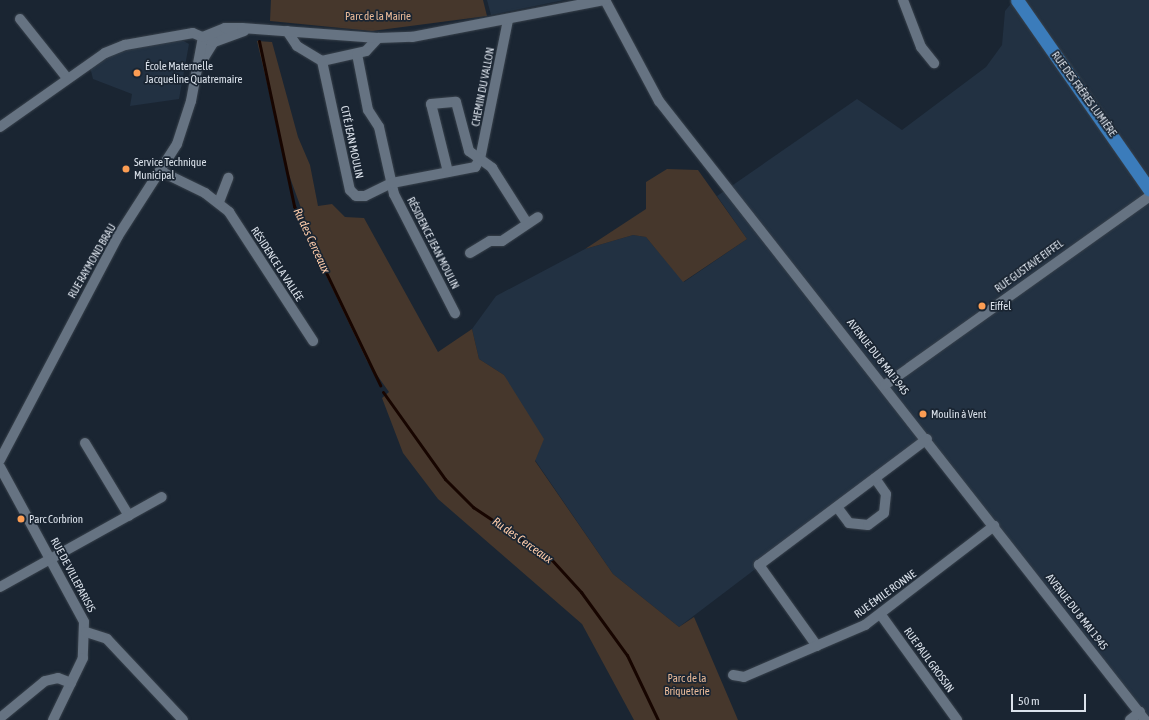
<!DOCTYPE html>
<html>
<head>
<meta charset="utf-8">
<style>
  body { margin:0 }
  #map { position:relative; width:1149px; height:720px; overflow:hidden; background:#1a2532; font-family:"Asap Condensed",sans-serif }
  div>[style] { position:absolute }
  .built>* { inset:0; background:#223142 }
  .green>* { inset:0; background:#46372c }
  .stream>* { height:3px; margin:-1.5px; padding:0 1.5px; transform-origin:1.5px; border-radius:1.5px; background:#170500 }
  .roads { filter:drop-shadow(0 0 1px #38414b) drop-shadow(0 0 1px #38414b) }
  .minor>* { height:10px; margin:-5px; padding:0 5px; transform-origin:5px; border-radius:5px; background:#667382 }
  .major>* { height:13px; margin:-6.5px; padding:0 6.5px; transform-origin:6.5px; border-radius:6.5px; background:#3b7cbb }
  .dots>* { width:11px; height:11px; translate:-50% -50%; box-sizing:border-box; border:2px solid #1a2532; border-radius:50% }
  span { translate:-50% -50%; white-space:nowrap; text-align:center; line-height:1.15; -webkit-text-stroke:3.5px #1a2532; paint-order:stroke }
  .park-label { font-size:11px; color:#ebbb99 }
  .poi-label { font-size:11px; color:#dbe2eb }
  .left { translate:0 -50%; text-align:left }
  .street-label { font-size:11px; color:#dbe2eb }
  .water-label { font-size:12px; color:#feccaa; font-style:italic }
  .scale { position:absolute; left:1011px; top:694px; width:75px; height:18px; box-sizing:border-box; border:2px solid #dbe2eb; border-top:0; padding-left:5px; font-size:12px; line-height:14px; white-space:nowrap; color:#dbe2eb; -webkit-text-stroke:3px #1a2532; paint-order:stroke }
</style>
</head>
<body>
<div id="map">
  <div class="built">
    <div style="clip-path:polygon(487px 0,564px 0,491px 15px)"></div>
    <div style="clip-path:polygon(1014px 0,1149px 0,1149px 720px,927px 439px,679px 627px,613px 574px,535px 460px,504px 375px,479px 359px,472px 329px,496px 296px,585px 249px,633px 235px,646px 237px,684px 282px,747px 239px,717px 196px,857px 99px,902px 130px,986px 67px,1002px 45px,1005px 11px)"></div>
    <div style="clip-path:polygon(180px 39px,189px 44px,179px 99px,130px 106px,132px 94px,93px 79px,90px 67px,112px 53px)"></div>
  </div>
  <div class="green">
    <div style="clip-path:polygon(271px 0,483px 0,487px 16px,372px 31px,270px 21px)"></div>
    <div style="clip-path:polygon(257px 41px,272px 42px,298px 137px,310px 165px,318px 206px,332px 204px,345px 217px,364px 218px,438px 352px,472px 329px,479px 359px,504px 375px,544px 439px,535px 461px,613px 574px,679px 627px,694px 617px,738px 720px,634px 720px,582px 624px,438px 499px,403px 453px,382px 398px,389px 392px,367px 361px,323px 269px,288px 172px)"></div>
    <div style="clip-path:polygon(667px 169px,698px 170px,747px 239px,683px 282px,646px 237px,633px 235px,585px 249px,646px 209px,646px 182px)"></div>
  </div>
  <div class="stream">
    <div style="left:259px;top:41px;width:169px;rotate:78deg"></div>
    <div style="left:294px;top:206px;width:199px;rotate:64.3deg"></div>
    <div style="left:383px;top:392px;width:107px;rotate:54.5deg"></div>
    <div style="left:445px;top:479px;width:40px;rotate:45deg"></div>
    <div style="left:473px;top:507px;width:94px;rotate:33.7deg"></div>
    <div style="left:551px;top:559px;width:45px;rotate:47.7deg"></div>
    <div style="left:581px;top:592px;width:78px;rotate:53.9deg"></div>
    <div style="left:627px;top:655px;width:72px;rotate:64.5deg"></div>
  </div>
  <div class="roads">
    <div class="minor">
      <div style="left:605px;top:0;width:115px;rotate:61.9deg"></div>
      <div style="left:659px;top:101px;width:787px;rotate:51.86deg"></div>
      <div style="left:903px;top:0;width:50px;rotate:69deg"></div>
      <div style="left:921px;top:47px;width:21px;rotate:51deg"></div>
      <div style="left:20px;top:19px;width:75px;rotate:51.5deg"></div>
      <div style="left:287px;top:31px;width:18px;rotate:56deg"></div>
      <div style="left:297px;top:46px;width:29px;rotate:31deg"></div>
      <div style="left:322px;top:61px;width:45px;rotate:-12.8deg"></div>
      <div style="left:366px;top:51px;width:18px;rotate:-47deg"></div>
      <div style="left:357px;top:54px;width:57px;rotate:78.9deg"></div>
      <div style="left:368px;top:110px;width:20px;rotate:57deg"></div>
      <div style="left:379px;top:127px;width:69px;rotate:77.4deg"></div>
      <div style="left:394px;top:194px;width:134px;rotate:62.9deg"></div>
      <div style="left:322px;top:61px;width:132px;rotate:77.8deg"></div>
      <div style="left:350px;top:190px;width:8px;rotate:45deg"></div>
      <div style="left:356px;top:196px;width:9px"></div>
      <div style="left:365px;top:196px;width:30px;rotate:-26deg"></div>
      <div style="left:392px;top:183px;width:85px;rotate:-10.9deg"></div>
      <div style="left:475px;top:167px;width:9px;rotate:-58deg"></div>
      <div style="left:480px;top:159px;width:142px;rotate:-78.6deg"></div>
      <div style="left:200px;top:64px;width:26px;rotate:-58deg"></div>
      <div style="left:214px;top:42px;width:32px;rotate:-20deg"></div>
      <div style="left:0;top:127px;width:128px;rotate:-35.2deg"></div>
      <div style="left:105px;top:53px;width:22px;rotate:-22deg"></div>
      <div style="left:125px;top:45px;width:69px;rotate:-10deg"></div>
      <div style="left:193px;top:33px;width:23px;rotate:23deg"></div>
      <div style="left:162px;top:172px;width:48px;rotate:26deg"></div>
      <div style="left:205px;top:193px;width:31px;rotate:38deg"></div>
      <div style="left:229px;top:212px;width:154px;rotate:56.9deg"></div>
      <div style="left:448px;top:172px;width:70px;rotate:-104deg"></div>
      <div style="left:431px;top:104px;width:25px;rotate:-5deg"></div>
      <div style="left:456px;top:102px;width:51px;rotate:75.1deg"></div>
      <div style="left:469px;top:151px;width:29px;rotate:36deg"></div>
      <div style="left:492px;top:168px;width:65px;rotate:57.5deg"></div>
      <div style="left:219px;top:202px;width:26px;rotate:-69deg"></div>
      <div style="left:470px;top:253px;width:23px;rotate:-31deg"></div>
      <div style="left:490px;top:241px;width:12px"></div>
      <div style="left:502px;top:241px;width:43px;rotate:-33.7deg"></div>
      <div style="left:885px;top:385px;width:324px;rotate:-35.5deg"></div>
      <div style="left:85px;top:443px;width:85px;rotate:58.9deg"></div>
      <div style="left:0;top:460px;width:253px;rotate:-62.2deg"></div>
      <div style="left:118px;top:236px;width:109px;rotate:-57.3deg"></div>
      <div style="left:177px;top:144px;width:45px;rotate:-72deg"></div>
      <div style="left:191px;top:101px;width:65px;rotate:-79.4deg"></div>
      <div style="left:203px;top:37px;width:24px;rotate:-22deg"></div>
      <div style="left:225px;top:28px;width:17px"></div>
      <div style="left:242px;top:28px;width:136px;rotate:4.2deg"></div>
      <div style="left:378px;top:38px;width:34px;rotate:-2deg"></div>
      <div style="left:412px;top:37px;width:197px;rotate:-10.9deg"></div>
      <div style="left:0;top:467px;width:176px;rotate:61.5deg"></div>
      <div style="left:84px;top:622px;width:36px;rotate:92deg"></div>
      <div style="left:83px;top:658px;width:69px;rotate:115.8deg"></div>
      <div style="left:837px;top:507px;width:20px;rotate:53deg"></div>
      <div style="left:849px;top:523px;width:19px;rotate:6deg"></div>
      <div style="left:868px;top:525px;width:20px;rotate:-37deg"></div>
      <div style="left:884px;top:513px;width:19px;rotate:-84deg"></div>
      <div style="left:886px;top:494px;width:19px;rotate:-125deg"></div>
      <div style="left:0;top:587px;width:185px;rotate:-29.1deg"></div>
      <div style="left:881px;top:615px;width:130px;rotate:54.1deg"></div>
      <div style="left:86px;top:632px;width:22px;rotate:18deg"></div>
      <div style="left:107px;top:639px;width:111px;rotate:46.8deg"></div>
      <div style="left:817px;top:646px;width:100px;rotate:-125.6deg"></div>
      <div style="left:759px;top:565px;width:210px;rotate:-36.9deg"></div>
      <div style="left:733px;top:675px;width:11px;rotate:10deg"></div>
      <div style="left:744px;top:677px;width:132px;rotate:-23.3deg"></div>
      <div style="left:865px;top:625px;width:163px;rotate:-37.5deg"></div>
      <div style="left:0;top:718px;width:58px;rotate:-39.4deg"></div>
      <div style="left:45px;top:681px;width:13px;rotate:-13deg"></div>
      <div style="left:58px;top:678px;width:14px;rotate:21deg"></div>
      <div style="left:1130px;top:720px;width:13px;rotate:-39deg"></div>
    </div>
    <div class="major">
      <div style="left:1017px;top:0;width:231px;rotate:55.1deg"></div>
    </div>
  </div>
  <div class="dots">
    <div style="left:137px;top:73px;background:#fc9d53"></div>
    <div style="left:126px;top:169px;background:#fc9d53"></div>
    <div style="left:982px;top:306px;background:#fc9d53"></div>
    <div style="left:923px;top:414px;background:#fc9d53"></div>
    <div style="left:21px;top:519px;background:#fc9d53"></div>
  </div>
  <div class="park-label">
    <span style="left:378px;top:16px">Parc de la Mairie</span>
    <span style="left:687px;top:685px">Parc de la<br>Briqueterie</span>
  </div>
  <div class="poi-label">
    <span class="left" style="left:145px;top:73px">École Maternelle<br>Jacqueline Quatremaire</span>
    <span class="left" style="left:134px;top:169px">Service Technique<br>Municipal</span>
    <span class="left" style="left:990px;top:306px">Eiffel</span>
    <span class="left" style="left:931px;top:414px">Moulin à Vent</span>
    <span class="left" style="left:29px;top:519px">Parc Corbrion</span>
  </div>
  <div class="street-label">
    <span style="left:483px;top:87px;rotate:-79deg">CHEMIN DU VALLON</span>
    <span style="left:1084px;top:94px;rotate:54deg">RUE DES FRÈRES LUMIÈRE</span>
    <span style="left:352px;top:142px;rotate:78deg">CITÉ JEAN MOULIN</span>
    <span style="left:433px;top:243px;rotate:63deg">RÉSIDENCE JEAN MOULIN</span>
    <span style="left:92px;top:261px;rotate:-60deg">RUE RAYMOND BRAU</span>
    <span style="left:277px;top:264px;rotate:57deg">RÉSIDENCE LA VALLÉE</span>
    <span style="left:1029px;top:266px;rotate:-36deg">RUE GUSTAVE EIFFEL</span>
    <span style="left:878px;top:357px;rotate:52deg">AVENUE DU 8 MAI 1945</span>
    <span style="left:73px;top:575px;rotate:62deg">RUE DE VILLEPARISIS</span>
    <span style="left:885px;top:594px;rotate:-36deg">RUE ÉMILE RONNE</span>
    <span style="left:1077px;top:612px;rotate:52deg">AVENUE DU 8 MAI 1945</span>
    <span style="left:929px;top:660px;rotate:54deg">RUE PAUL GROSSIN</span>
  </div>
  <div class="water-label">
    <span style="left:311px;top:241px;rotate:65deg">Ru des Cerceaux</span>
    <span style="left:522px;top:541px;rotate:35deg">Ru des Cerceaux</span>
  </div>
  <div class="scale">50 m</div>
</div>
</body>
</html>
